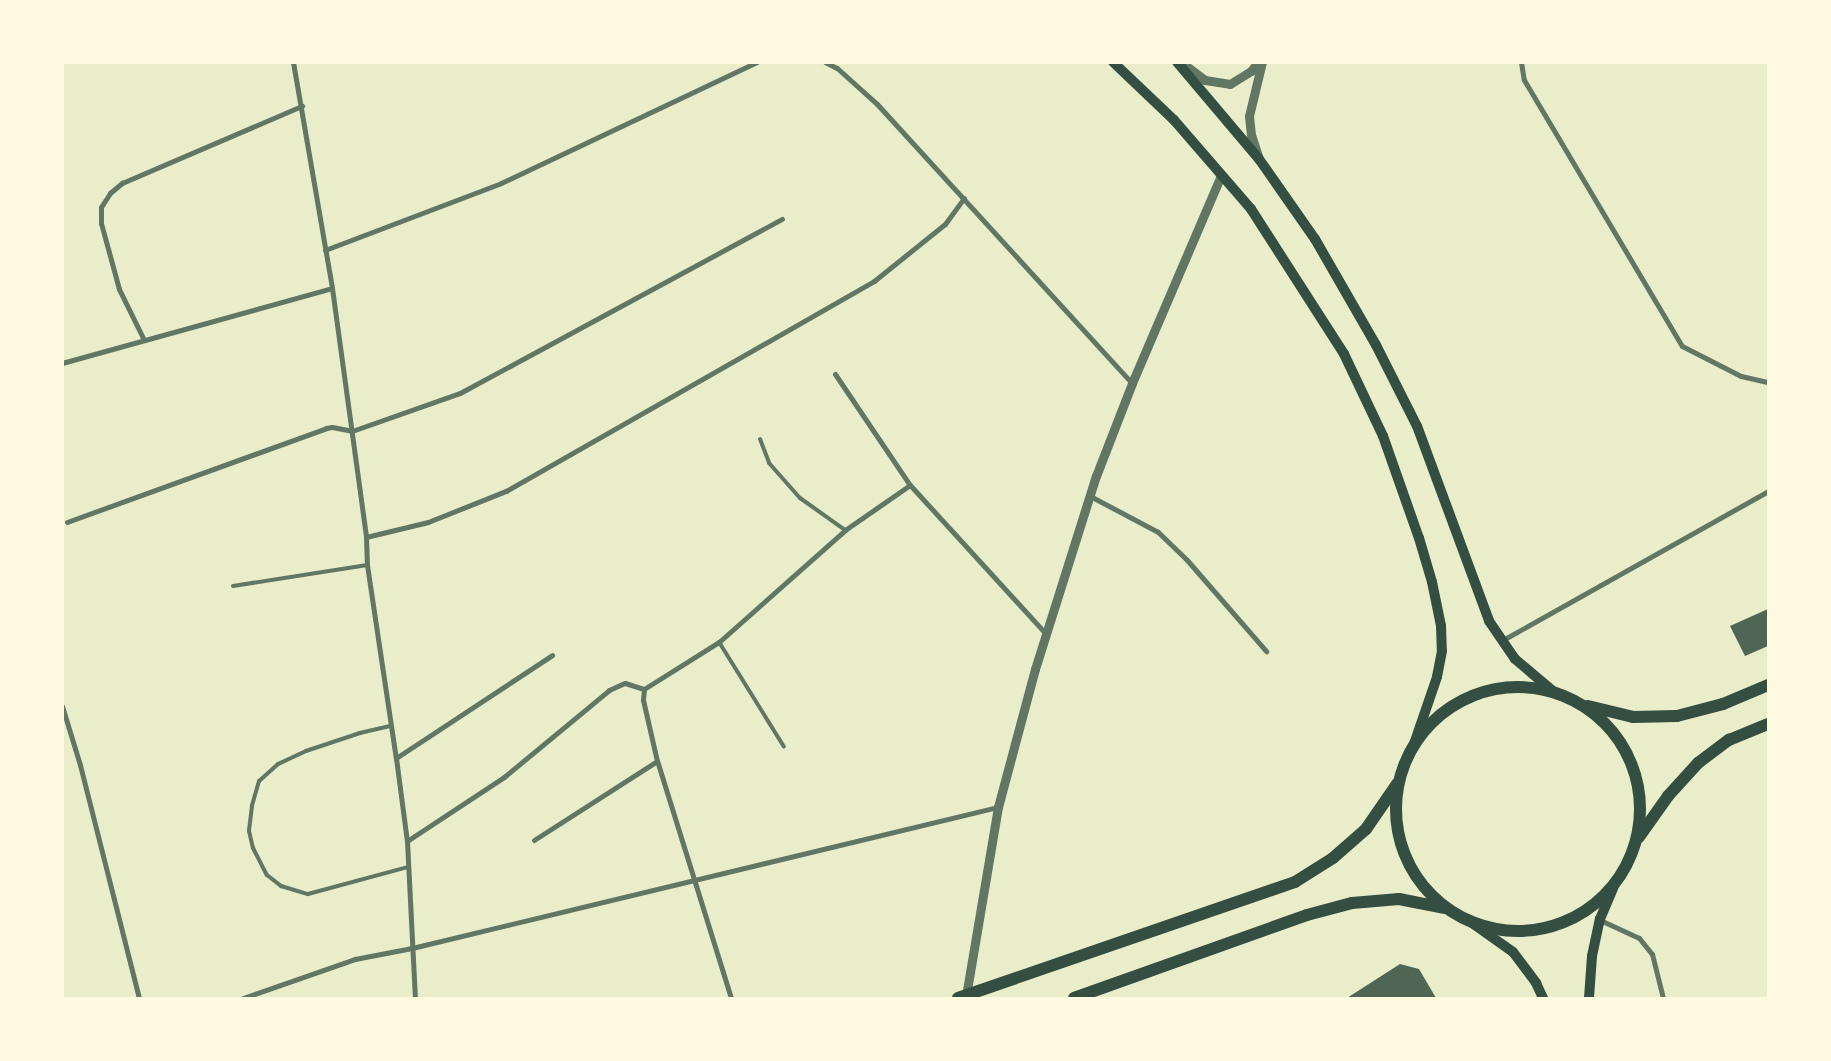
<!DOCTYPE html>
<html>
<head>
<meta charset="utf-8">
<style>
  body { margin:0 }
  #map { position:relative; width:1831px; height:1061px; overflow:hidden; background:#e9edc9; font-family:"Space Grotesk",sans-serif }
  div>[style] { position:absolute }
  .building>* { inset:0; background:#4f6655 }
  .service>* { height:4px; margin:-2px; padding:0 2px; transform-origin:2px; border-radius:2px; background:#617663 }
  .minor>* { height:5px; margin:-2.5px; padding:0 2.5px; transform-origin:2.5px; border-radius:2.5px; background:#617663 }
  .tertiary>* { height:9px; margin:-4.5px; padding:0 4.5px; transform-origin:4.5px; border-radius:4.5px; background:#617663 }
  .secondary>* { height:10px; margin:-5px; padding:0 5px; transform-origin:5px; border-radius:5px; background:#344e41 }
  .primary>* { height:12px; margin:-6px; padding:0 6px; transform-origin:6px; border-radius:6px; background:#344e41 }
  .primary>.ring { margin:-6px; padding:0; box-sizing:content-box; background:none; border:12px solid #344e41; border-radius:50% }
  span { translate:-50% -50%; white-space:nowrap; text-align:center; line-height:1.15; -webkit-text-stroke:5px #fefae0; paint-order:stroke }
  .frame { position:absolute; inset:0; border:64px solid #fefae0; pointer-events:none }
</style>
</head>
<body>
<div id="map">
  <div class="building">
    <div style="clip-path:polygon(1768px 609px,1768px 646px,1745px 656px,1730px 626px)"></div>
    <div style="clip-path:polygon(1400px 964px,1419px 969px,1436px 998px,1347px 998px)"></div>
  </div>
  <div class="service">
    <div style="left:760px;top:439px;width:26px;rotate:69deg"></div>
    <div style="left:769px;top:463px;width:47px;rotate:48.5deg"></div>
    <div style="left:800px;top:498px;width:55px;rotate:35.4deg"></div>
    <div style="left:233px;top:586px;width:136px;rotate:-8.9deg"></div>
    <div style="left:719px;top:642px;width:123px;rotate:58.2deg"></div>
    <div style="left:390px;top:726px;width:31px;rotate:167deg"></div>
    <div style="left:360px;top:733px;width:57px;rotate:161.6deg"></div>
    <div style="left:306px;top:751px;width:31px;rotate:155deg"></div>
    <div style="left:278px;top:764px;width:25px;rotate:138deg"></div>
    <div style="left:259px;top:781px;width:26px;rotate:106deg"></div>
    <div style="left:252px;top:806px;width:25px;rotate:97deg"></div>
    <div style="left:249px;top:831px;width:17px;rotate:77deg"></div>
    <div style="left:253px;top:848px;width:30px;rotate:63deg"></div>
    <div style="left:267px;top:875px;width:18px;rotate:38deg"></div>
    <div style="left:281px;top:886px;width:28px;rotate:17deg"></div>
    <div style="left:308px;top:894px;width:104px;rotate:-15.1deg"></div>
  </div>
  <div class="minor">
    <div style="left:293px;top:62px;width:229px;rotate:80.2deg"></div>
    <div style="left:332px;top:288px;width:251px;rotate:82.2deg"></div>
    <div style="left:366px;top:537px;width:28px;rotate:88deg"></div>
    <div style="left:367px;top:565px;width:195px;rotate:81.5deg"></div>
    <div style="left:396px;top:758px;width:84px;rotate:82.5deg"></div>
    <div style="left:407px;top:841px;width:157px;rotate:87.1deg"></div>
    <div style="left:825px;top:62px;width:13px;rotate:27deg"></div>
    <div style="left:837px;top:68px;width:54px;rotate:42deg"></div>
    <div style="left:877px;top:104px;width:378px;rotate:47.6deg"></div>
    <div style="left:1521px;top:62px;width:18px;rotate:81deg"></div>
    <div style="left:1524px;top:80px;width:309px;rotate:59.3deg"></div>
    <div style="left:1682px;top:346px;width:66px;rotate:27deg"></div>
    <div style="left:1741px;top:376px;width:28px;rotate:13deg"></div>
    <div style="left:325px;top:250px;width:188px;rotate:-20.8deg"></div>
    <div style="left:501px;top:183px;width:283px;rotate:-25.3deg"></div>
    <div style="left:144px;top:340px;width:57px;rotate:-116.1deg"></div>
    <div style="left:119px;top:289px;width:68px;rotate:-105.3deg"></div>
    <div style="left:101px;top:223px;width:16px;rotate:-90deg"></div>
    <div style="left:101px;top:207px;width:17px;rotate:-57deg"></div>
    <div style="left:110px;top:193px;width:16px;rotate:-40deg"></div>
    <div style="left:122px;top:183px;width:196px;rotate:-23.2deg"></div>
    <div style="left:62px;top:363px;width:280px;rotate:-15.5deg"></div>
    <div style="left:835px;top:374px;width:134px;rotate:56deg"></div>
    <div style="left:910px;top:485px;width:202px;rotate:47.6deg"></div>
    <div style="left:1090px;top:496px;width:77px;rotate:27.9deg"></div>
    <div style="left:1158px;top:532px;width:40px;rotate:44deg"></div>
    <div style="left:1187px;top:560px;width:121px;rotate:49deg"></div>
    <div style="left:67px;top:522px;width:276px;rotate:-19.9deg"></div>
    <div style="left:326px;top:428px;width:6px;rotate:-9deg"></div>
    <div style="left:332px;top:427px;width:20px;rotate:11deg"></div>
    <div style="left:352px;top:431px;width:114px;rotate:-19.4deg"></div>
    <div style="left:460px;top:393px;width:366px;rotate:-28.4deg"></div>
    <div style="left:366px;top:537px;width:64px;rotate:-13.6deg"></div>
    <div style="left:428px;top:522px;width:84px;rotate:-21.7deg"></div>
    <div style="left:506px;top:491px;width:424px;rotate:-29.7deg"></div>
    <div style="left:874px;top:281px;width:91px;rotate:-38.8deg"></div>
    <div style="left:945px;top:224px;width:32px;rotate:-54deg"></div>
    <div style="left:1501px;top:641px;width:306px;rotate:-29.3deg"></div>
    <div style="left:62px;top:706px;width:62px;rotate:73deg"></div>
    <div style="left:80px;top:765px;width:240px;rotate:75.8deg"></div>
    <div style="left:396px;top:758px;width:187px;rotate:-33.4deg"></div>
    <div style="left:534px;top:840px;width:146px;rotate:-32.7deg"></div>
    <div style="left:407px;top:841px;width:116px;rotate:-33.4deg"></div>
    <div style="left:504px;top:777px;width:136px;rotate:-39.6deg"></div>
    <div style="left:609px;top:690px;width:17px;rotate:-24deg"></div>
    <div style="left:625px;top:683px;width:20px;rotate:18deg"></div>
    <div style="left:1600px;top:920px;width:43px;rotate:24.8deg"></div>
    <div style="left:1639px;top:938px;width:21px;rotate:51deg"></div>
    <div style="left:1652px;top:954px;width:45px;rotate:76deg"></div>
    <div style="left:243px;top:998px;width:119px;rotate:-19.2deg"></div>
    <div style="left:355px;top:959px;width:58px;rotate:-10.9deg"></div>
    <div style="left:412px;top:948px;width:603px;rotate:-13.53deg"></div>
    <div style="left:731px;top:998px;width:248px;rotate:-107.3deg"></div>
    <div style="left:657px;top:761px;width:63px;rotate:-102.9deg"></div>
    <div style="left:643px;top:700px;width:11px;rotate:-85deg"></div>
    <div style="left:644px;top:689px;width:89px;rotate:-32.1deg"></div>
    <div style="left:719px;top:642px;width:169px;rotate:-41.6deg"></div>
    <div style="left:845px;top:530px;width:79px;rotate:-34.7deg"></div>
  </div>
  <div class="tertiary">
    <div style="left:1181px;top:62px;width:30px;rotate:37deg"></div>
    <div style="left:1205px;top:80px;width:25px;rotate:9deg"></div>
    <div style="left:1230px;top:84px;width:25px;rotate:-32deg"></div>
    <div style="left:1251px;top:71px;width:11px;rotate:-52deg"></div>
    <div style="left:1258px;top:156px;width:22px;rotate:-108deg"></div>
    <div style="left:1251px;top:135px;width:19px;rotate:-96deg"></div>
    <div style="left:1249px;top:116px;width:56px;rotate:-76.5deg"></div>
    <div style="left:966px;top:996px;width:192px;rotate:-80.4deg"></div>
    <div style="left:998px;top:807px;width:143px;rotate:-75deg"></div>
    <div style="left:1035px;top:669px;width:202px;rotate:-72.5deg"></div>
    <div style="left:1096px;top:476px;width:100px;rotate:-68.8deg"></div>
    <div style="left:1132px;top:383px;width:226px;rotate:-66.8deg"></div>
  </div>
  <div class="secondary">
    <div style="left:1113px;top:62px;width:84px;rotate:43.6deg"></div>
    <div style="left:1174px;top:120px;width:118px;rotate:49.1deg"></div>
    <div style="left:1251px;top:209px;width:172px;rotate:57.3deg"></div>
    <div style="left:1344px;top:354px;width:91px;rotate:64.6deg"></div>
    <div style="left:1383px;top:436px;width:108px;rotate:70.6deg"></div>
    <div style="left:1419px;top:538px;width:46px;rotate:73.5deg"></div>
    <div style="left:1432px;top:582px;width:45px;rotate:78.4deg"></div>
    <div style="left:1441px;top:626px;width:25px;rotate:88deg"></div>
    <div style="left:1442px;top:651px;width:26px;rotate:101deg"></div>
    <div style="left:1437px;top:677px;width:71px;rotate:108.9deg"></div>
    <div style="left:1177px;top:62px;width:127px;rotate:49.8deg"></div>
    <div style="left:1259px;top:159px;width:98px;rotate:55deg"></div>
    <div style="left:1315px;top:239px;width:122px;rotate:60.1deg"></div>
    <div style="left:1376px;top:345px;width:91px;rotate:63.2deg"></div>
    <div style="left:1417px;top:426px;width:208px;rotate:69.7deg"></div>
    <div style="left:1489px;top:621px;width:46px;rotate:55.6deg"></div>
    <div style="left:1515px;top:659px;width:51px;rotate:40.2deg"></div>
    <div style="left:1472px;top:923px;width:50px;rotate:35.3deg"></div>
    <div style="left:1513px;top:952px;width:39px;rotate:53deg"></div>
    <div style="left:1536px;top:983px;width:17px;rotate:65deg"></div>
    <div style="left:1589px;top:998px;width:42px;rotate:-85.9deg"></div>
    <div style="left:1592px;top:956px;width:38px;rotate:-78deg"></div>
    <div style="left:1600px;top:919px;width:34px;rotate:-67deg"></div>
  </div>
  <div class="primary">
    <div class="ring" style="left:1396px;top:687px;width:232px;height:232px"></div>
    <div style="left:1588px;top:706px;width:46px;rotate:13.7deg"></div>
    <div style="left:1633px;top:717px;width:44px;rotate:-1.3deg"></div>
    <div style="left:1677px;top:716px;width:48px;rotate:-14.6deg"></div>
    <div style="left:1723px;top:704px;width:49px;rotate:-22.9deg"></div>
    <div style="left:1639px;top:837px;width:50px;rotate:-54.7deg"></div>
    <div style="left:1668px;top:796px;width:45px;rotate:-47.7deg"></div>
    <div style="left:1698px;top:763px;width:39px;rotate:-37deg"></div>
    <div style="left:1729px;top:740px;width:42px;rotate:-22.3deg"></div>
    <div style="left:958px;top:998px;width:356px;rotate:-19deg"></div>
    <div style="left:1295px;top:882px;width:45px;rotate:-32.3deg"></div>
    <div style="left:1333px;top:858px;width:44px;rotate:-41.3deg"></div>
    <div style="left:1366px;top:829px;width:55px;rotate:-55.4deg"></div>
    <div style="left:1074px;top:998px;width:247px;rotate:-19.6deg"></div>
    <div style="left:1307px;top:915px;width:47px;rotate:-14.9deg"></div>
    <div style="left:1352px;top:903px;width:47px;rotate:-4.9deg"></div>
    <div style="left:1399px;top:899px;width:47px;rotate:11.1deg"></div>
  </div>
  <div class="frame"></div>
</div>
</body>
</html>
